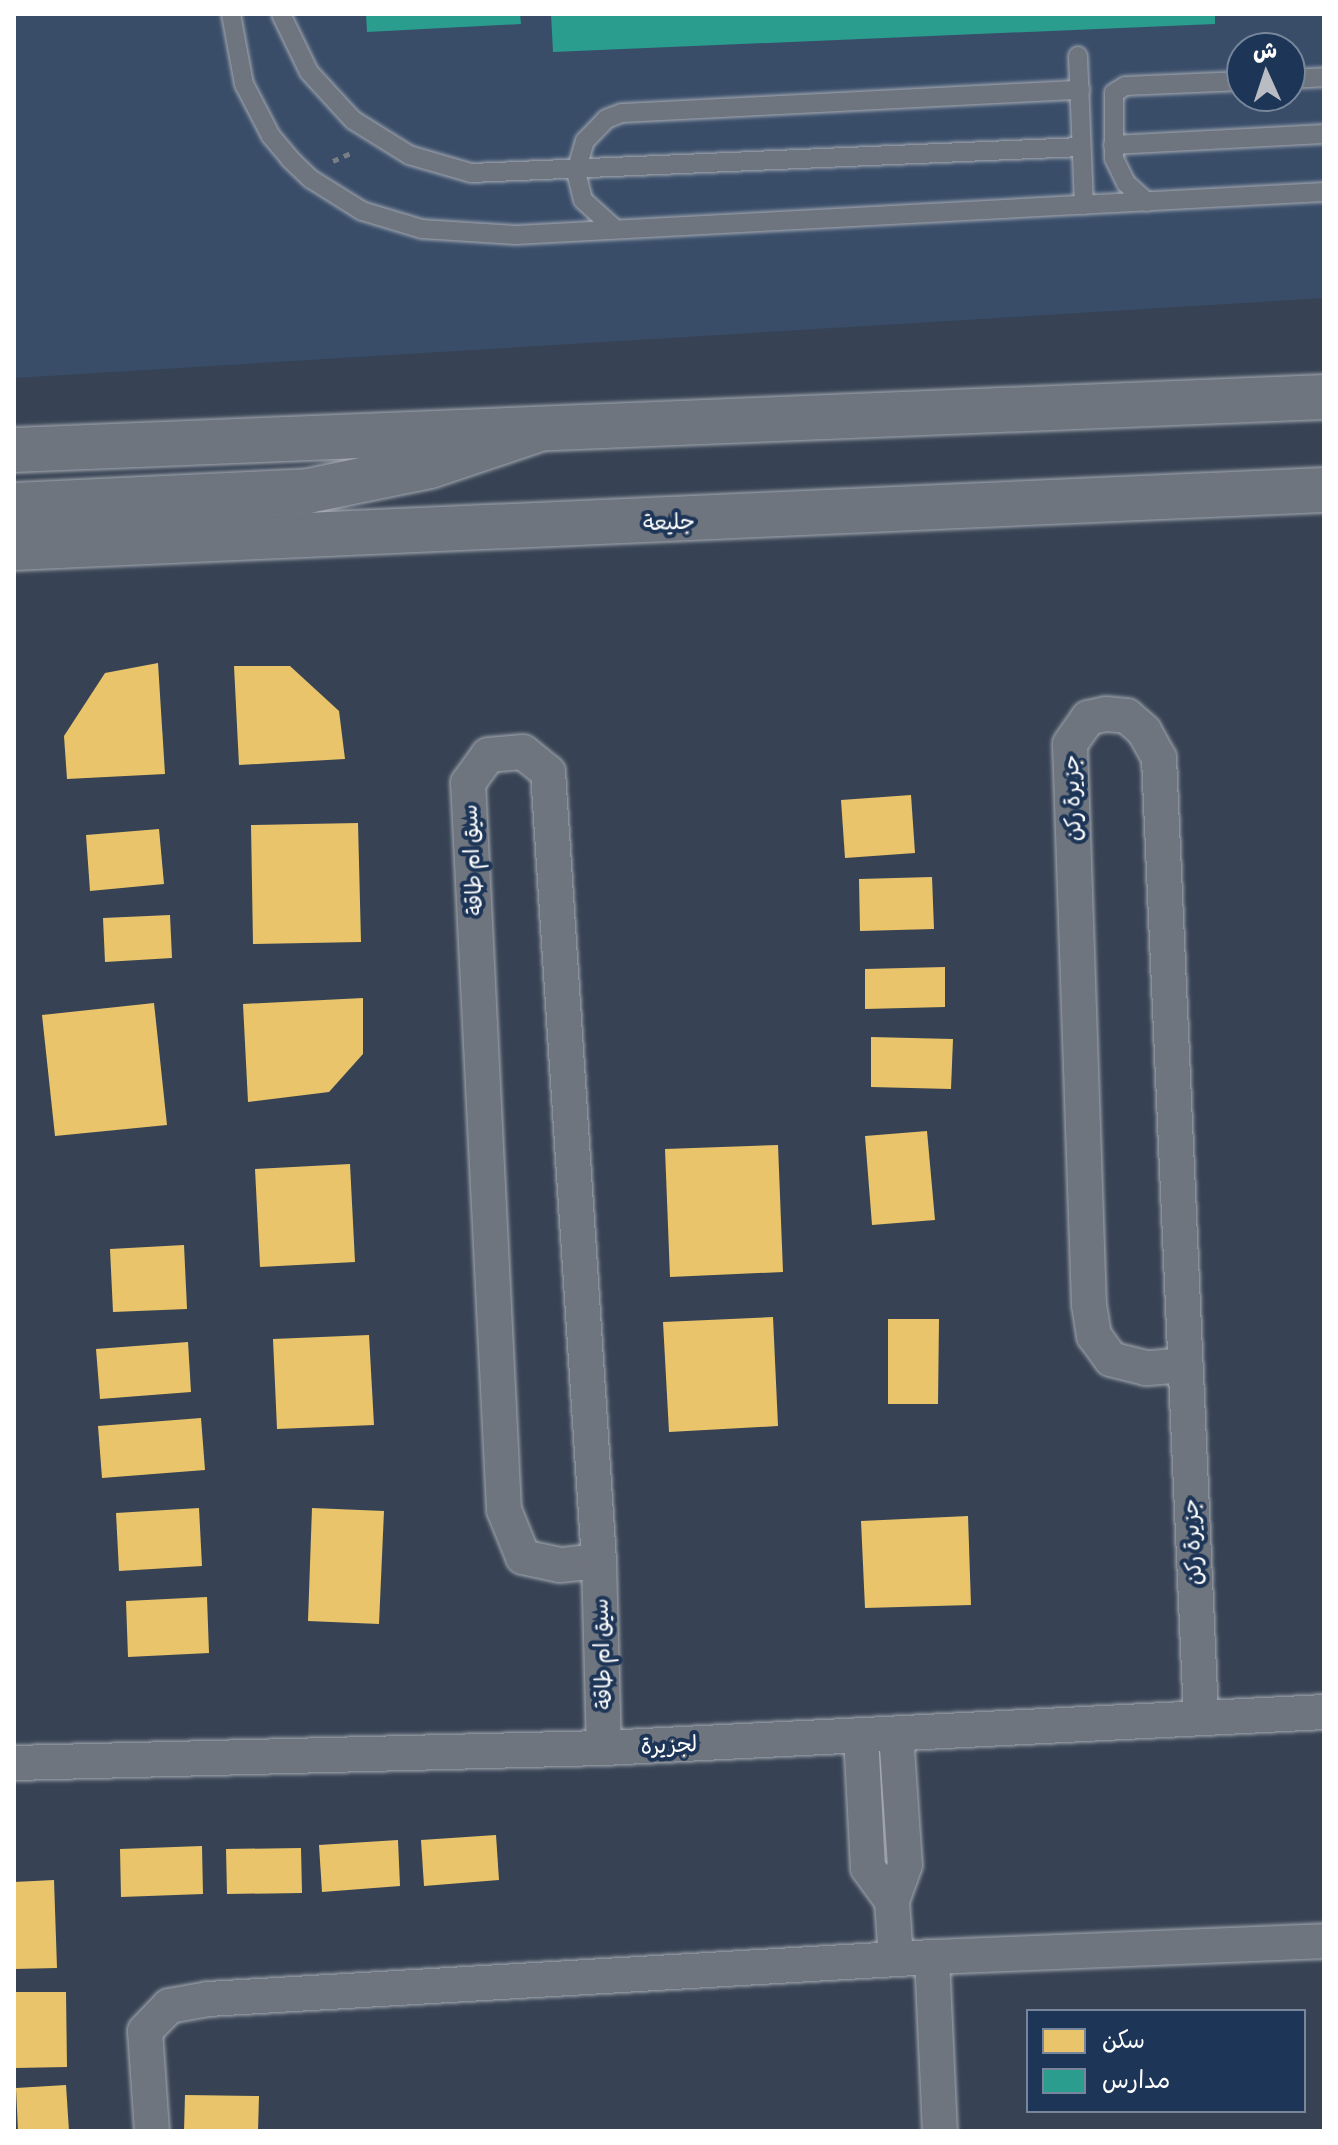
<!DOCTYPE html>
<html>
<head>
<meta charset="utf-8">
<style>
  body { margin:0 }
  #map { position:relative; width:1338px; height:2145px; overflow:hidden; background:#374354; font-family:"Patrick Hand","Playpen Sans Arabic",sans-serif }
  div>[style] { position:absolute }
  .built>* { inset:0; background:#394d69 }
  .homes>* { inset:0; background:#e9c46a }
  .schools>* { inset:0; background:#2a9d8f }
  .path>* { height:5px; margin-top:-2.5px; transform-origin:0; background:repeating-linear-gradient(90deg,#777e86 0 6px,transparent 0 12px) }
  .roads { filter:drop-shadow(0 0 2px #a5aab2) drop-shadow(0 0 2px #a5aab2) }
  .service>* { height:18px; margin:-9px; padding:0 9px; transform-origin:9px; border-radius:9px; background:#6f757e }
  .minor>* { height:34px; margin:-17px; padding:0 17px; transform-origin:17px; border-radius:17px; background:#6f757e }
  .secondary>* { height:44px; margin:-22px; padding:0 22px; transform-origin:22px; border-radius:22px; background:#6f757e }
  .primary>* { height:44px; margin:-22px; padding:0 22px; transform-origin:22px; border-radius:22px; background:#6f757e }
  span { translate:-50% -50%; white-space:nowrap; text-align:center; line-height:1.15; -webkit-text-stroke:8px #1d3557; paint-order:stroke }
  .street-label { font-size:22px; color:#fff }
  .frame { position:absolute; inset:0; border:16px solid #fff; pointer-events:none }
  .legend { position:absolute; left:1026px; top:2009px; width:280px; height:104px; box-sizing:border-box; background:#1d3557; border:2px solid #77869a; margin:0; padding:10px 14px; list-style:none; font-size:24px; color:#fff }
  .legend li { display:flex; align-items:center; gap:16px; height:40px }
  .legend b { width:40px; border:2px solid #77869a }
  .north { position:absolute; left:1226px; top:32px; width:80px; height:80px; box-sizing:border-box; background:#1d3557; border:2px solid #77869a; border-radius:50%; rotate:357deg; font-size:22px; font-weight:700; line-height:32px; text-align:center; color:#fff }
  .north::after { content:''; display:block; margin:auto; width:28px; height:36px; background:#b9bdc3; clip-path:polygon(50% 0,100% 100%,50% 72%,0 100%) }
</style>
</head>
<body>
<div id="map">
  <div class="built">
    <div style="clip-path:polygon(evenodd,14px 14px,1324px 14px,1324px 298px,14px 378px,14px 14px,1242px 48px,1290px 48px,1290px 96px,1242px 96px,1242px 48px)"></div>
  </div>
  <div class="homes">
    <div style="clip-path:polygon(158px 663px,165px 774px,67px 779px,64px 736px,105px 673px)"></div>
    <div style="clip-path:polygon(234px 666px,290px 666px,339px 711px,345px 759px,239px 765px)"></div>
    <div style="clip-path:polygon(911px 795px,915px 853px,845px 858px,841px 800px)"></div>
    <div style="clip-path:polygon(358px 823px,361px 942px,253px 944px,251px 825px)"></div>
    <div style="clip-path:polygon(159px 829px,164px 884px,90px 891px,86px 835px)"></div>
    <div style="clip-path:polygon(932px 877px,934px 929px,860px 931px,859px 879px)"></div>
    <div style="clip-path:polygon(170px 915px,172px 958px,105px 962px,103px 918px)"></div>
    <div style="clip-path:polygon(945px 967px,945px 1007px,865px 1009px,865px 969px)"></div>
    <div style="clip-path:polygon(363px 998px,363px 1054px,329px 1092px,248px 1102px,243px 1004px)"></div>
    <div style="clip-path:polygon(154px 1003px,167px 1125px,55px 1136px,42px 1015px)"></div>
    <div style="clip-path:polygon(871px 1037px,953px 1039px,951px 1089px,871px 1087px)"></div>
    <div style="clip-path:polygon(927px 1131px,935px 1220px,872px 1225px,865px 1136px)"></div>
    <div style="clip-path:polygon(778px 1145px,783px 1272px,670px 1277px,665px 1149px)"></div>
    <div style="clip-path:polygon(350px 1164px,355px 1262px,260px 1267px,255px 1169px)"></div>
    <div style="clip-path:polygon(184px 1245px,187px 1309px,113px 1312px,110px 1249px)"></div>
    <div style="clip-path:polygon(773px 1317px,778px 1426px,669px 1432px,663px 1322px)"></div>
    <div style="clip-path:polygon(888px 1319px,939px 1319px,938px 1404px,888px 1404px)"></div>
    <div style="clip-path:polygon(369px 1335px,374px 1425px,277px 1429px,273px 1339px)"></div>
    <div style="clip-path:polygon(188px 1342px,191px 1392px,100px 1399px,96px 1349px)"></div>
    <div style="clip-path:polygon(201px 1418px,205px 1470px,102px 1478px,98px 1426px)"></div>
    <div style="clip-path:polygon(199px 1508px,202px 1566px,119px 1571px,116px 1513px)"></div>
    <div style="clip-path:polygon(312px 1508px,384px 1511px,379px 1624px,308px 1621px)"></div>
    <div style="clip-path:polygon(968px 1516px,971px 1605px,865px 1608px,861px 1521px)"></div>
    <div style="clip-path:polygon(207px 1597px,209px 1653px,128px 1657px,126px 1601px)"></div>
    <div style="clip-path:polygon(496px 1835px,499px 1880px,424px 1886px,421px 1840px)"></div>
    <div style="clip-path:polygon(398px 1840px,400px 1886px,322px 1892px,319px 1845px)"></div>
    <div style="clip-path:polygon(202px 1846px,203px 1894px,121px 1897px,120px 1849px)"></div>
    <div style="clip-path:polygon(301px 1848px,302px 1893px,227px 1894px,226px 1849px)"></div>
    <div style="clip-path:polygon(54px 1880px,57px 1968px,14px 1969px,14px 1882px)"></div>
    <div style="clip-path:polygon(14px 1992px,66px 1992px,67px 2067px,15px 2068px)"></div>
    <div style="clip-path:polygon(66px 2085px,69px 2131px,18px 2131px,16px 2088px)"></div>
    <div style="clip-path:polygon(185px 2095px,259px 2096px,258px 2131px,184px 2131px)"></div>
  </div>
  <div class="schools">
    <div style="clip-path:polygon(366px 14px,520px 14px,521px 24px,367px 32px)"></div>
    <div style="clip-path:polygon(551px 14px,1215px 14px,1215px 24px,553px 52px)"></div>
  </div>
  <div class="path">
    <div style="left:333px;top:161px;width:22px;rotate:-24deg"></div>
  </div>
  <div class="roads">
    <div class="service">
      <div style="left:231px;top:14px;width:71px;rotate:79.5deg"></div>
      <div style="left:244px;top:84px;width:59px;rotate:62.6deg"></div>
      <div style="left:271px;top:136px;width:30px;rotate:50deg"></div>
      <div style="left:290px;top:159px;width:29px;rotate:44deg"></div>
      <div style="left:311px;top:179px;width:60px;rotate:32.1deg"></div>
      <div style="left:362px;top:211px;width:63px;rotate:16.7deg"></div>
      <div style="left:422px;top:229px;width:94px;rotate:3.7deg"></div>
      <div style="left:516px;top:235px;width:809px;rotate:-3.05deg"></div>
      <div style="left:281px;top:14px;width:64px;rotate:64.2deg"></div>
      <div style="left:309px;top:72px;width:65px;rotate:47.5deg"></div>
      <div style="left:353px;top:120px;width:66px;rotate:32deg"></div>
      <div style="left:409px;top:155px;width:65px;rotate:16.2deg"></div>
      <div style="left:471px;top:173px;width:611px;rotate:-2.44deg"></div>
      <div style="left:1078px;top:56px;width:149px;rotate:87.7deg"></div>
      <div style="left:1290px;top:79px;width:34px;rotate:-3deg"></div>
      <div style="left:1113px;top:145px;width:211px;rotate:-3deg"></div>
      <div style="left:1147px;top:202px;width:28px;rotate:-138deg"></div>
      <div style="left:1126px;top:183px;width:28px;rotate:-116deg"></div>
      <div style="left:1114px;top:158px;width:65px;rotate:-90deg"></div>
      <div style="left:1114px;top:93px;width:13px;rotate:-32deg"></div>
      <div style="left:1125px;top:86px;width:117px;rotate:-2.4deg"></div>
      <div style="left:615px;top:229px;width:43px;rotate:-137.8deg"></div>
      <div style="left:583px;top:200px;width:29px;rotate:-104deg"></div>
      <div style="left:576px;top:172px;width:32px;rotate:-74deg"></div>
      <div style="left:585px;top:141px;width:30px;rotate:-46deg"></div>
      <div style="left:606px;top:119px;width:17px;rotate:-21deg"></div>
      <div style="left:622px;top:113px;width:459px;rotate:-2.9deg"></div>
    </div>
    <div class="minor">
      <div style="left:1184px;top:1365px;width:38px;rotate:175deg"></div>
      <div style="left:1146px;top:1368px;width:36px;rotate:-166deg"></div>
      <div style="left:1111px;top:1359px;width:29px;rotate:-126deg"></div>
      <div style="left:1094px;top:1336px;width:31px;rotate:-99deg"></div>
      <div style="left:1089px;top:1305px;width:561px;rotate:-91.94deg"></div>
      <div style="left:1070px;top:744px;width:32px;rotate:-55deg"></div>
      <div style="left:1088px;top:718px;width:18px;rotate:-13deg"></div>
      <div style="left:1106px;top:714px;width:21px;rotate:5deg"></div>
      <div style="left:1127px;top:716px;width:23px;rotate:41deg"></div>
      <div style="left:1144px;top:731px;width:31px;rotate:61deg"></div>
      <div style="left:1159px;top:758px;width:961px;rotate:87.49deg"></div>
      <div style="left:599px;top:1561px;width:39px;rotate:174deg"></div>
      <div style="left:560px;top:1565px;width:38px;rotate:-168deg"></div>
      <div style="left:523px;top:1557px;width:51px;rotate:-112deg"></div>
      <div style="left:504px;top:1510px;width:728px;rotate:-92.83deg"></div>
      <div style="left:468px;top:783px;width:34px;rotate:-54deg"></div>
      <div style="left:488px;top:755px;width:35px;rotate:-5deg"></div>
      <div style="left:523px;top:752px;width:32px;rotate:39deg"></div>
      <div style="left:548px;top:772px;width:791px;rotate:86.3deg"></div>
      <div style="left:599px;top:1561px;width:187px;rotate:88.5deg"></div>
      <div style="left:896px;top:1734px;width:131px;rotate:86.1deg"></div>
      <div style="left:905px;top:1865px;width:38px;rotate:110deg"></div>
      <div style="left:892px;top:1901px;width:58px;rotate:86.1deg"></div>
      <div style="left:861px;top:1735px;width:133px;rotate:87deg"></div>
      <div style="left:868px;top:1868px;width:41px;rotate:54deg"></div>
      <div style="left:14px;top:1763px;width:590px;rotate:-1.46deg"></div>
      <div style="left:604px;top:1748px;width:721px;rotate:-2.86deg"></div>
      <div style="left:932px;top:1957px;width:174px;rotate:87.4deg"></div>
      <div style="left:152px;top:2131px;width:100px;rotate:-94deg"></div>
      <div style="left:145px;top:2031px;width:35px;rotate:-46deg"></div>
      <div style="left:169px;top:2006px;width:40px;rotate:-10deg"></div>
      <div style="left:208px;top:1999px;width:725px;rotate:-3.32deg"></div>
      <div style="left:932px;top:1957px;width:392px;rotate:-2.3deg"></div>
    </div>
    <div class="secondary">
      <div style="left:14px;top:450px;width:1311px;rotate:-2.32deg"></div>
      <div style="left:14px;top:548px;width:1311px;rotate:-2.54deg"></div>
    </div>
    <div class="primary">
      <div style="left:14px;top:505px;width:294px;rotate:-2.7deg"></div>
      <div style="left:308px;top:491px;width:125px;rotate:-11.6deg"></div>
      <div style="left:430px;top:466px;width:113px;rotate:-18.6deg"></div>
    </div>
  </div>
  <div class="street-label">
    <span style="left:669px;top:522px;rotate:-2deg">جليعة</span>
    <span style="left:1072px;top:798px;rotate:-92deg">جزيرة ركن</span>
    <span style="left:472px;top:860px;rotate:-93deg">سيق ام طاقة</span>
    <span style="left:1192px;top:1542px;rotate:-93deg">جزيرة ركن</span>
    <span style="left:602px;top:1654px;rotate:-92deg">سيق ام طاقة</span>
    <span style="left:669px;top:1745px;rotate:-3deg">لجزيرة</span>
  </div>
  <div class="frame"></div>
  <ul class="legend">
  <li><b style="height:22px;background:#e9c46a"></b>سكن</li>
  <li><b style="height:22px;background:#2a9d8f"></b>مدارس</li>
  </ul>
  <div class="north">ش</div>
</div>
</body>
</html>
